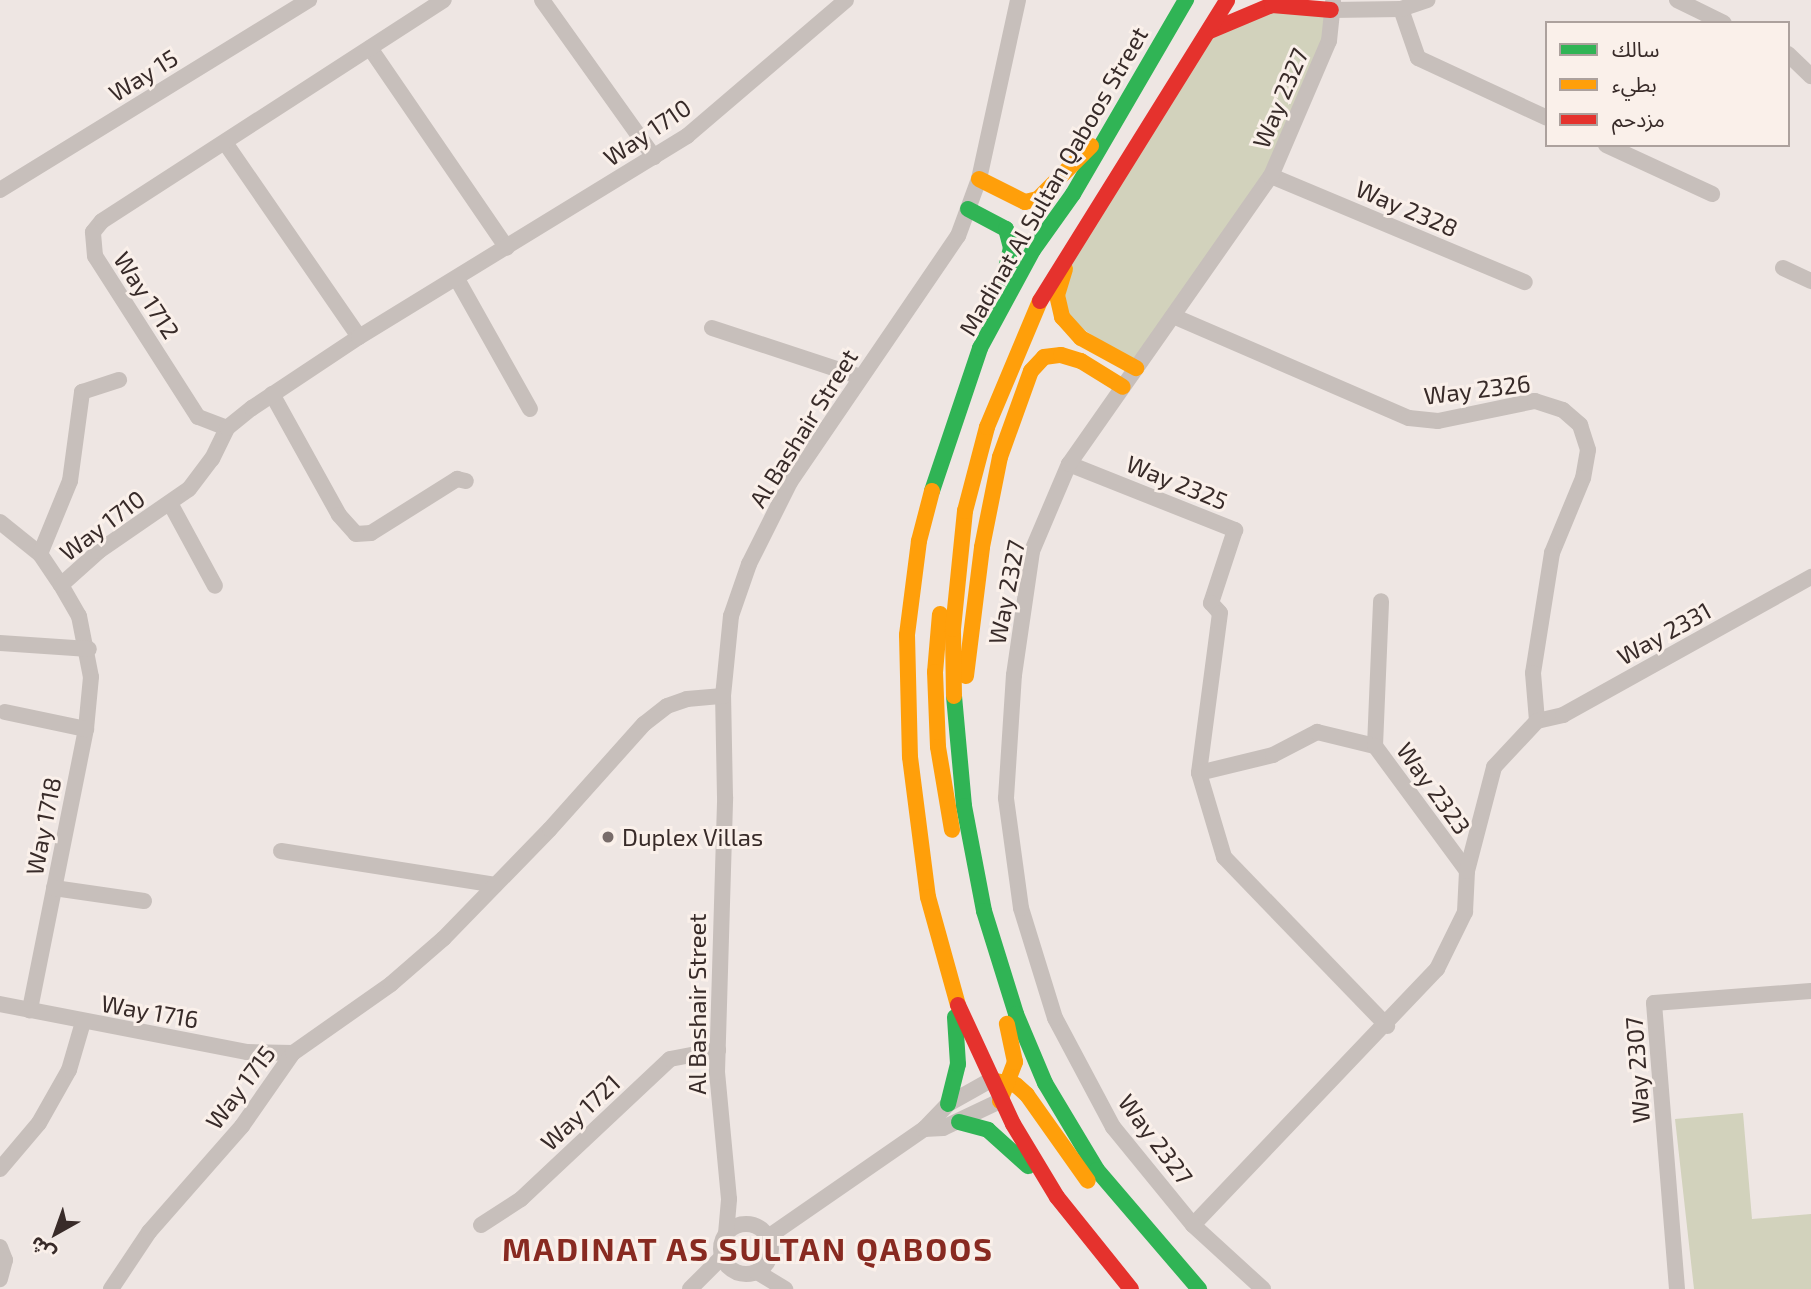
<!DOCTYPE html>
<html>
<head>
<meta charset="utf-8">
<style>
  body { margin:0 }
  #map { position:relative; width:1811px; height:1289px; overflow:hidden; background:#eee6e3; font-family:"Exo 2","Noto Sans Arabic",sans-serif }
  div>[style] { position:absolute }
  .green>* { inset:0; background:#d2d2bc }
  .street>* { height:16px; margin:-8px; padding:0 8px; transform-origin:8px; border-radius:8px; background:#c7bfbb }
  .street>.ring { margin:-8px; padding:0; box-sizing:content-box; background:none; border:16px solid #c7bfbb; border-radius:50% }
  .fast>* { height:16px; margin:-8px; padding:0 8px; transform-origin:8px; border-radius:8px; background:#30b455 }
  .slow>* { height:16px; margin:-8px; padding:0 8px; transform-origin:8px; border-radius:8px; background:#ff9f0a }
  .jam>* { height:16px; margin:-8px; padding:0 8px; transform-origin:8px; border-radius:8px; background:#e5322d }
  .dots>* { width:19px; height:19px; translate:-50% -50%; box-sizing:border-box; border:4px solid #faf0ea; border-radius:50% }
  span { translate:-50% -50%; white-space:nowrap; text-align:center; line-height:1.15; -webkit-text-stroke:6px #faf0ea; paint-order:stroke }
  .street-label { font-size:24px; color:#382b29 }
  .poi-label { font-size:24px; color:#382b29 }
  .left { translate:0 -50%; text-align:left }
  .district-label { font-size:32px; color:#882a21; font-weight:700; letter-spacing:2px }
  .legend { position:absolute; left:1545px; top:21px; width:245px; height:126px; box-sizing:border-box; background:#faf0ea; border:2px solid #aca19d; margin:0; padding:9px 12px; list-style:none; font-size:21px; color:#382b29 }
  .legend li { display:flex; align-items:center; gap:14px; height:35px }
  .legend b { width:35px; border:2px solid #aca19d }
  .north { position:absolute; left:21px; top:1198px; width:70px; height:70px; -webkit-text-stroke:5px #faf0ea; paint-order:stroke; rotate:220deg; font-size:19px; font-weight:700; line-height:28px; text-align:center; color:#382b29 }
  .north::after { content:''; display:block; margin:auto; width:24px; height:32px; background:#382b29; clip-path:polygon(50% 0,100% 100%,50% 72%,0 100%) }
</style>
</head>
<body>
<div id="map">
  <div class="green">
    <div style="clip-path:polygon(1256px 11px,1329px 12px,1327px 40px,1270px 174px,1136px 365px,1064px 316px,1067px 271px,1213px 32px)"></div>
    <div style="clip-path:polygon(1743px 1113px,1752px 1219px,1811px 1214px,1811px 1289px,1694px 1289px,1675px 1119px)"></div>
  </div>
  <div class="street">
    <div style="left:542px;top:0;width:193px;rotate:54.5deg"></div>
    <div style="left:1677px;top:0;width:52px;rotate:26.1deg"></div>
    <div style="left:1401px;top:9px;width:52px;rotate:70.9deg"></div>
    <div style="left:1418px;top:58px;width:142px;rotate:24.9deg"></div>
    <div style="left:1331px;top:10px;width:70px;rotate:-0.8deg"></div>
    <div style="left:1401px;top:9px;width:28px;rotate:-19deg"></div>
    <div style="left:370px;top:48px;width:242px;rotate:55.6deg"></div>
    <div style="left:1788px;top:54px;width:32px;rotate:44deg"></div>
    <div style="left:226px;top:144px;width:234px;rotate:55.4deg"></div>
    <div style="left:1606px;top:145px;width:117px;rotate:24.8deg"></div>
    <div style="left:1271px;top:176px;width:275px;rotate:22.7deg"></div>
    <div style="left:0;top:190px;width:363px;rotate:-31.6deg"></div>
    <div style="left:1783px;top:268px;width:31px;rotate:25deg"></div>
    <div style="left:457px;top:279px;width:149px;rotate:60.7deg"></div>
    <div style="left:1173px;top:316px;width:257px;rotate:23.4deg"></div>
    <div style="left:1409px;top:418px;width:29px;rotate:6deg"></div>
    <div style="left:1438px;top:421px;width:99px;rotate:-11.7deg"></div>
    <div style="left:1535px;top:401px;width:29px;rotate:18deg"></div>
    <div style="left:1563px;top:410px;width:23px;rotate:41deg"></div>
    <div style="left:1580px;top:425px;width:26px;rotate:72deg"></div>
    <div style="left:1588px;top:450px;width:28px;rotate:100deg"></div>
    <div style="left:1583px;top:478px;width:81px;rotate:112.5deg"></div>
    <div style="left:1552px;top:553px;width:121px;rotate:99deg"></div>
    <div style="left:1533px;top:673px;width:48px;rotate:85.2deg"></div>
    <div style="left:712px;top:328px;width:157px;rotate:18.2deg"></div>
    <div style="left:272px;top:394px;width:138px;rotate:61deg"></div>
    <div style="left:339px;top:515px;width:25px;rotate:48deg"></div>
    <div style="left:356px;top:534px;width:15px;rotate:-4deg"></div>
    <div style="left:371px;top:533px;width:102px;rotate:-32.1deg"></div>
    <div style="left:457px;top:479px;width:9px;rotate:13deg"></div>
    <div style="left:227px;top:428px;width:31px;rotate:-159deg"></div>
    <div style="left:198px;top:417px;width:191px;rotate:-122.6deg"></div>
    <div style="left:95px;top:256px;width:24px;rotate:-95deg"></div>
    <div style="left:93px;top:232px;width:14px;rotate:-51deg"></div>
    <div style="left:102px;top:221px;width:407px;rotate:-32.9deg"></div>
    <div style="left:1069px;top:464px;width:179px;rotate:21.7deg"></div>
    <div style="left:1235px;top:530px;width:77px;rotate:108.2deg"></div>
    <div style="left:1211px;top:603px;width:13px;rotate:48deg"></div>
    <div style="left:1220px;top:613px;width:161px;rotate:97.5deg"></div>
    <div style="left:1199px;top:773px;width:88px;rotate:73.4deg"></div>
    <div style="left:1224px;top:857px;width:235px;rotate:46deg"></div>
    <div style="left:170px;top:503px;width:94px;rotate:61.5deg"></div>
    <div style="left:0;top:522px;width:51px;rotate:38.7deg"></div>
    <div style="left:40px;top:554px;width:37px;rotate:56deg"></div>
    <div style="left:61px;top:585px;width:36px;rotate:60deg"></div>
    <div style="left:79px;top:616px;width:62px;rotate:78.9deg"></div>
    <div style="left:91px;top:677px;width:52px;rotate:95.5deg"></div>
    <div style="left:86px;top:729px;width:287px;rotate:101.3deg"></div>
    <div style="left:40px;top:554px;width:79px;rotate:-67.7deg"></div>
    <div style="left:70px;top:481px;width:90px;rotate:-82.3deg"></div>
    <div style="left:82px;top:392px;width:39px;rotate:-18deg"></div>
    <div style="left:61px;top:585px;width:51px;rotate:-41.8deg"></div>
    <div style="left:99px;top:551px;width:109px;rotate:-34.6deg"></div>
    <div style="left:189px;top:489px;width:38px;rotate:-53deg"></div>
    <div style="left:212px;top:459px;width:34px;rotate:-64deg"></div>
    <div style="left:227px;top:428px;width:32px;rotate:-39deg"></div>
    <div style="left:252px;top:408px;width:128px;rotate:-33.6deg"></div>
    <div style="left:359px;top:337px;width:385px;rotate:-31.5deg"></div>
    <div style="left:687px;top:136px;width:209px;rotate:-40.5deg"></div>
    <div style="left:0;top:643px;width:89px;rotate:3.9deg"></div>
    <div style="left:5px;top:712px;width:83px;rotate:11.9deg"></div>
    <div style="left:1537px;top:721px;width:27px;rotate:-13deg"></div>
    <div style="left:1563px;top:715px;width:284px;rotate:-29.1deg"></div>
    <div style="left:1375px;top:746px;width:145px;rotate:-87.6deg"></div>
    <div style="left:1199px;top:773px;width:76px;rotate:-13.7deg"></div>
    <div style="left:1273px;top:755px;width:50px;rotate:-27.6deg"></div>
    <div style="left:1317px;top:732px;width:60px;rotate:13.6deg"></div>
    <div style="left:1375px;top:746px;width:155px;rotate:53.6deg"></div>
    <div style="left:281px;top:851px;width:217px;rotate:9deg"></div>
    <div style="left:54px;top:888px;width:91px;rotate:8.2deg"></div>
    <div style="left:0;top:1004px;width:252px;rotate:11deg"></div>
    <div style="left:247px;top:1052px;width:46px;rotate:1.2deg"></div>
    <div style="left:924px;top:1129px;width:19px;rotate:-3deg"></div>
    <div style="left:943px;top:1128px;width:63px;rotate:-25.3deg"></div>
    <div style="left:0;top:1169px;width:60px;rotate:-49.7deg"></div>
    <div style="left:39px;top:1123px;width:61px;rotate:-60.5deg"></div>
    <div style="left:69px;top:1070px;width:50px;rotate:-73.7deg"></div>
    <div class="ring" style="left:721px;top:1224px;width:34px;height:34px"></div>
    <div style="left:481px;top:1225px;width:48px;rotate:-33deg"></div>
    <div style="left:521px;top:1199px;width:204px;rotate:-43.2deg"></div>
    <div style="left:670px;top:1059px;width:49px;rotate:-10.6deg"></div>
    <div style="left:1193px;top:1225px;width:354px;rotate:-46.4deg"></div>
    <div style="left:1437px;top:969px;width:64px;rotate:-63.8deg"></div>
    <div style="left:1465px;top:912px;width:41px;rotate:-87.2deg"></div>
    <div style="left:1467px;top:871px;width:107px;rotate:-75.4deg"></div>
    <div style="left:1494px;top:767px;width:63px;rotate:-46.9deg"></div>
    <div style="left:726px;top:1234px;width:35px;rotate:-85deg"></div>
    <div style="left:729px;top:1199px;width:128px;rotate:-95.4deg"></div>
    <div style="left:717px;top:1072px;width:275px;rotate:-88.3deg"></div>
    <div style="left:725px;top:797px;width:101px;rotate:-91.1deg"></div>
    <div style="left:723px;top:696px;width:80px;rotate:-84.3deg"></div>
    <div style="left:731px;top:616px;width:55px;rotate:-70.9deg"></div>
    <div style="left:749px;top:564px;width:92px;rotate:-63.4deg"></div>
    <div style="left:790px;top:482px;width:298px;rotate:-55.7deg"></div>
    <div style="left:958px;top:236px;width:61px;rotate:-69.8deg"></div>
    <div style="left:979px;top:179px;width:183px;rotate:-77.7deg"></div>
    <div style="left:768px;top:1237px;width:190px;rotate:-34.7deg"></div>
    <div style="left:924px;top:1129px;width:35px;rotate:-46deg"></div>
    <div style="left:948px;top:1104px;width:47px;rotate:-29.3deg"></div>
    <div style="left:0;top:1247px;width:14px;rotate:69deg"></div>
    <div style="left:5px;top:1260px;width:20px;rotate:105deg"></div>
    <div style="left:757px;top:1272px;width:33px;rotate:31deg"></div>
    <div style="left:111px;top:1289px;width:69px;rotate:-56.3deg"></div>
    <div style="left:149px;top:1232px;width:141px;rotate:-48.7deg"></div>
    <div style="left:242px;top:1126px;width:89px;rotate:-55.1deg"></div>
    <div style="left:293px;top:1053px;width:120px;rotate:-35.1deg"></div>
    <div style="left:391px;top:984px;width:69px;rotate:-40.9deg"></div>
    <div style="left:443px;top:939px;width:153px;rotate:-45.8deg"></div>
    <div style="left:550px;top:829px;width:141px;rotate:-48.2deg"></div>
    <div style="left:644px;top:724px;width:29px;rotate:-38deg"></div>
    <div style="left:667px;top:706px;width:21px;rotate:-19deg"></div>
    <div style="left:687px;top:699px;width:36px;rotate:-5deg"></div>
    <div style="left:690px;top:1289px;width:47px;rotate:-45deg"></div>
    <div style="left:1263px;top:1289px;width:95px;rotate:-137.6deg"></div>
    <div style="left:1193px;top:1225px;width:127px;rotate:-129.2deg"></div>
    <div style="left:1113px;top:1127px;width:123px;rotate:-118deg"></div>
    <div style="left:1055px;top:1018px;width:115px;rotate:-107.2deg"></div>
    <div style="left:1021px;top:908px;width:111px;rotate:-97.8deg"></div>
    <div style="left:1006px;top:798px;width:123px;rotate:-86.3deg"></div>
    <div style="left:1014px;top:675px;width:125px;rotate:-81.7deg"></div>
    <div style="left:1032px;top:551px;width:95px;rotate:-67deg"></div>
    <div style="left:1069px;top:464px;width:352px;rotate:-55deg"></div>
    <div style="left:1271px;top:176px;width:147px;rotate:-66.8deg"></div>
    <div style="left:1329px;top:41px;width:39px;rotate:-84deg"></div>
    <div style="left:1677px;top:1289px;width:287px;rotate:-94.6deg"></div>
    <div style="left:1654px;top:1003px;width:157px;rotate:-4.4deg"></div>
  </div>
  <div class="fast">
    <div style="left:968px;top:209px;width:43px;rotate:27.8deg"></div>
    <div style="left:1006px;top:229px;width:20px;rotate:75deg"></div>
    <div style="left:1011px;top:248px;width:45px;rotate:104deg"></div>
    <div style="left:932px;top:491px;width:151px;rotate:-71.4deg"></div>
    <div style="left:980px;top:348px;width:111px;rotate:-61.6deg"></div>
    <div style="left:1033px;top:250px;width:69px;rotate:-54.5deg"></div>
    <div style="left:1073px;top:194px;width:225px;rotate:-59.8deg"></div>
    <div style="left:954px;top:696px;width:110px;rotate:84.8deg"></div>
    <div style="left:964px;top:806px;width:107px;rotate:79.2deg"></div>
    <div style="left:984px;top:911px;width:108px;rotate:72.7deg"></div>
    <div style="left:1016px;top:1014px;width:75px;rotate:67.2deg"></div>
    <div style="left:1045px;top:1083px;width:101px;rotate:59.1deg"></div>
    <div style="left:1097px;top:1170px;width:157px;rotate:49.4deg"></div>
    <div style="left:948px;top:1104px;width:41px;rotate:-76deg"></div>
    <div style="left:958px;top:1064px;width:47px;rotate:-93.7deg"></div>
    <div style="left:959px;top:1122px;width:30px;rotate:15deg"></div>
    <div style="left:988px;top:1130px;width:54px;rotate:42deg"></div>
  </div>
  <div class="slow">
    <div style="left:979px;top:179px;width:51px;rotate:26.6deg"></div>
    <div style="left:1025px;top:202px;width:13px;rotate:-13deg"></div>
    <div style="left:1038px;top:199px;width:75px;rotate:-45deg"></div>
    <div style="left:1065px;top:269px;width:27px;rotate:107deg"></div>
    <div style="left:1057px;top:295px;width:23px;rotate:77deg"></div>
    <div style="left:1062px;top:317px;width:28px;rotate:48deg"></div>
    <div style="left:1081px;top:338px;width:63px;rotate:28.6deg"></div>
    <div style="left:932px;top:491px;width:52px;rotate:104.6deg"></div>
    <div style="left:919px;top:541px;width:95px;rotate:97.3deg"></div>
    <div style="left:907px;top:635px;width:122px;rotate:88.6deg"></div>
    <div style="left:910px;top:757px;width:141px;rotate:82.7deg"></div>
    <div style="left:928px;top:897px;width:112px;rotate:74.5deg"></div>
    <div style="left:940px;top:614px;width:58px;rotate:94.9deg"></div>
    <div style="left:935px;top:672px;width:75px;rotate:87.7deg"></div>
    <div style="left:938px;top:747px;width:84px;rotate:80.4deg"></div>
    <div style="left:966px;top:676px;width:130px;rotate:-82.9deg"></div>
    <div style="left:982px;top:547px;width:92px;rotate:-78.7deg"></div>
    <div style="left:1000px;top:457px;width:91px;rotate:-70.2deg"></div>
    <div style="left:1031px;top:371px;width:19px;rotate:-47deg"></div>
    <div style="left:1044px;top:357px;width:17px;rotate:-7deg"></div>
    <div style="left:1061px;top:355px;width:21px;rotate:17deg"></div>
    <div style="left:1081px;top:361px;width:49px;rotate:31.8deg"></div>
    <div style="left:954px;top:696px;width:67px;rotate:-90.9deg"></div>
    <div style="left:953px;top:629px;width:119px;rotate:-84.2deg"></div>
    <div style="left:965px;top:511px;width:87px;rotate:-75.3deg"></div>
    <div style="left:987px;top:427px;width:137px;rotate:-67.2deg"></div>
    <div style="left:996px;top:1081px;width:20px;rotate:11deg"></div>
    <div style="left:1016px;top:1085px;width:15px;rotate:42deg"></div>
    <div style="left:1027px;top:1095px;width:105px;rotate:54.7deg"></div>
    <div style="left:1000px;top:1101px;width:42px;rotate:-69deg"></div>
    <div style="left:1015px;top:1062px;width:39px;rotate:-102deg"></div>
  </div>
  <div class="jam">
    <div style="left:1210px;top:31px;width:67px;rotate:-22.8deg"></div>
    <div style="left:1272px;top:5px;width:59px;rotate:4.8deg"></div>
    <div style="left:1040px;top:301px;width:354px;rotate:-58.1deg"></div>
    <div style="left:958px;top:1005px;width:131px;rotate:65.2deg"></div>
    <div style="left:1013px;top:1124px;width:85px;rotate:58.9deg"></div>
    <div style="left:1057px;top:1197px;width:118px;rotate:51.2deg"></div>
  </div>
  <div class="dots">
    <div style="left:608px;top:837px;background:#786c6a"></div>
  </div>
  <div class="street-label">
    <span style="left:143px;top:75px;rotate:-32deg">Way 15</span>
    <span style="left:1280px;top:98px;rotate:-67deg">Way 2327</span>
    <span style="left:647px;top:132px;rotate:-34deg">Way 1710</span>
    <span style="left:1053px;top:181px;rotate:-60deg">Madinat Al Sultan Qaboos Street</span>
    <span style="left:1407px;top:208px;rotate:23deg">Way 2328</span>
    <span style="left:147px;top:295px;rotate:57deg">Way 1712</span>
    <span style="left:1477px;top:389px;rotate:-7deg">Way 2326</span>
    <span style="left:803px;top:428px;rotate:-58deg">Al Bashair Street</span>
    <span style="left:1177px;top:482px;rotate:22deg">Way 2325</span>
    <span style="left:102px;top:525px;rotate:-37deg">Way 1710</span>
    <span style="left:1006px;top:592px;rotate:-79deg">Way 2327</span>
    <span style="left:1664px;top:633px;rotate:-29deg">Way 2331</span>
    <span style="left:1434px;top:788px;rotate:54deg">Way 2323</span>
    <span style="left:43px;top:826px;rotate:-79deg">Way 1718</span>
    <span style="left:697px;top:1004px;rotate:-90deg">Al Bashair Street</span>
    <span style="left:150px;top:1011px;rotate:10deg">Way 1716</span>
    <span style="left:1637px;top:1070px;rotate:-94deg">Way 2307</span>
    <span style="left:240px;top:1087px;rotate:-53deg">Way 1715</span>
    <span style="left:580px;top:1112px;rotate:-43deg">Way 1721</span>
    <span style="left:1156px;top:1139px;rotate:53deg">Way 2327</span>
  </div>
  <div class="poi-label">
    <span class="left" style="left:622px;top:837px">Duplex Villas</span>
  </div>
  <div class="district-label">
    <span style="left:748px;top:1248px">MADINAT AS SULTAN QABOOS</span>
  </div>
  <ul class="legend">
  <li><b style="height:9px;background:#30b455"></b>سالك</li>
  <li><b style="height:9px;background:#ff9f0a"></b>بطيء</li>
  <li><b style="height:9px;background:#e5322d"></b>مزدحم</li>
  </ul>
  <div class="north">ش</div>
</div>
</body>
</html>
